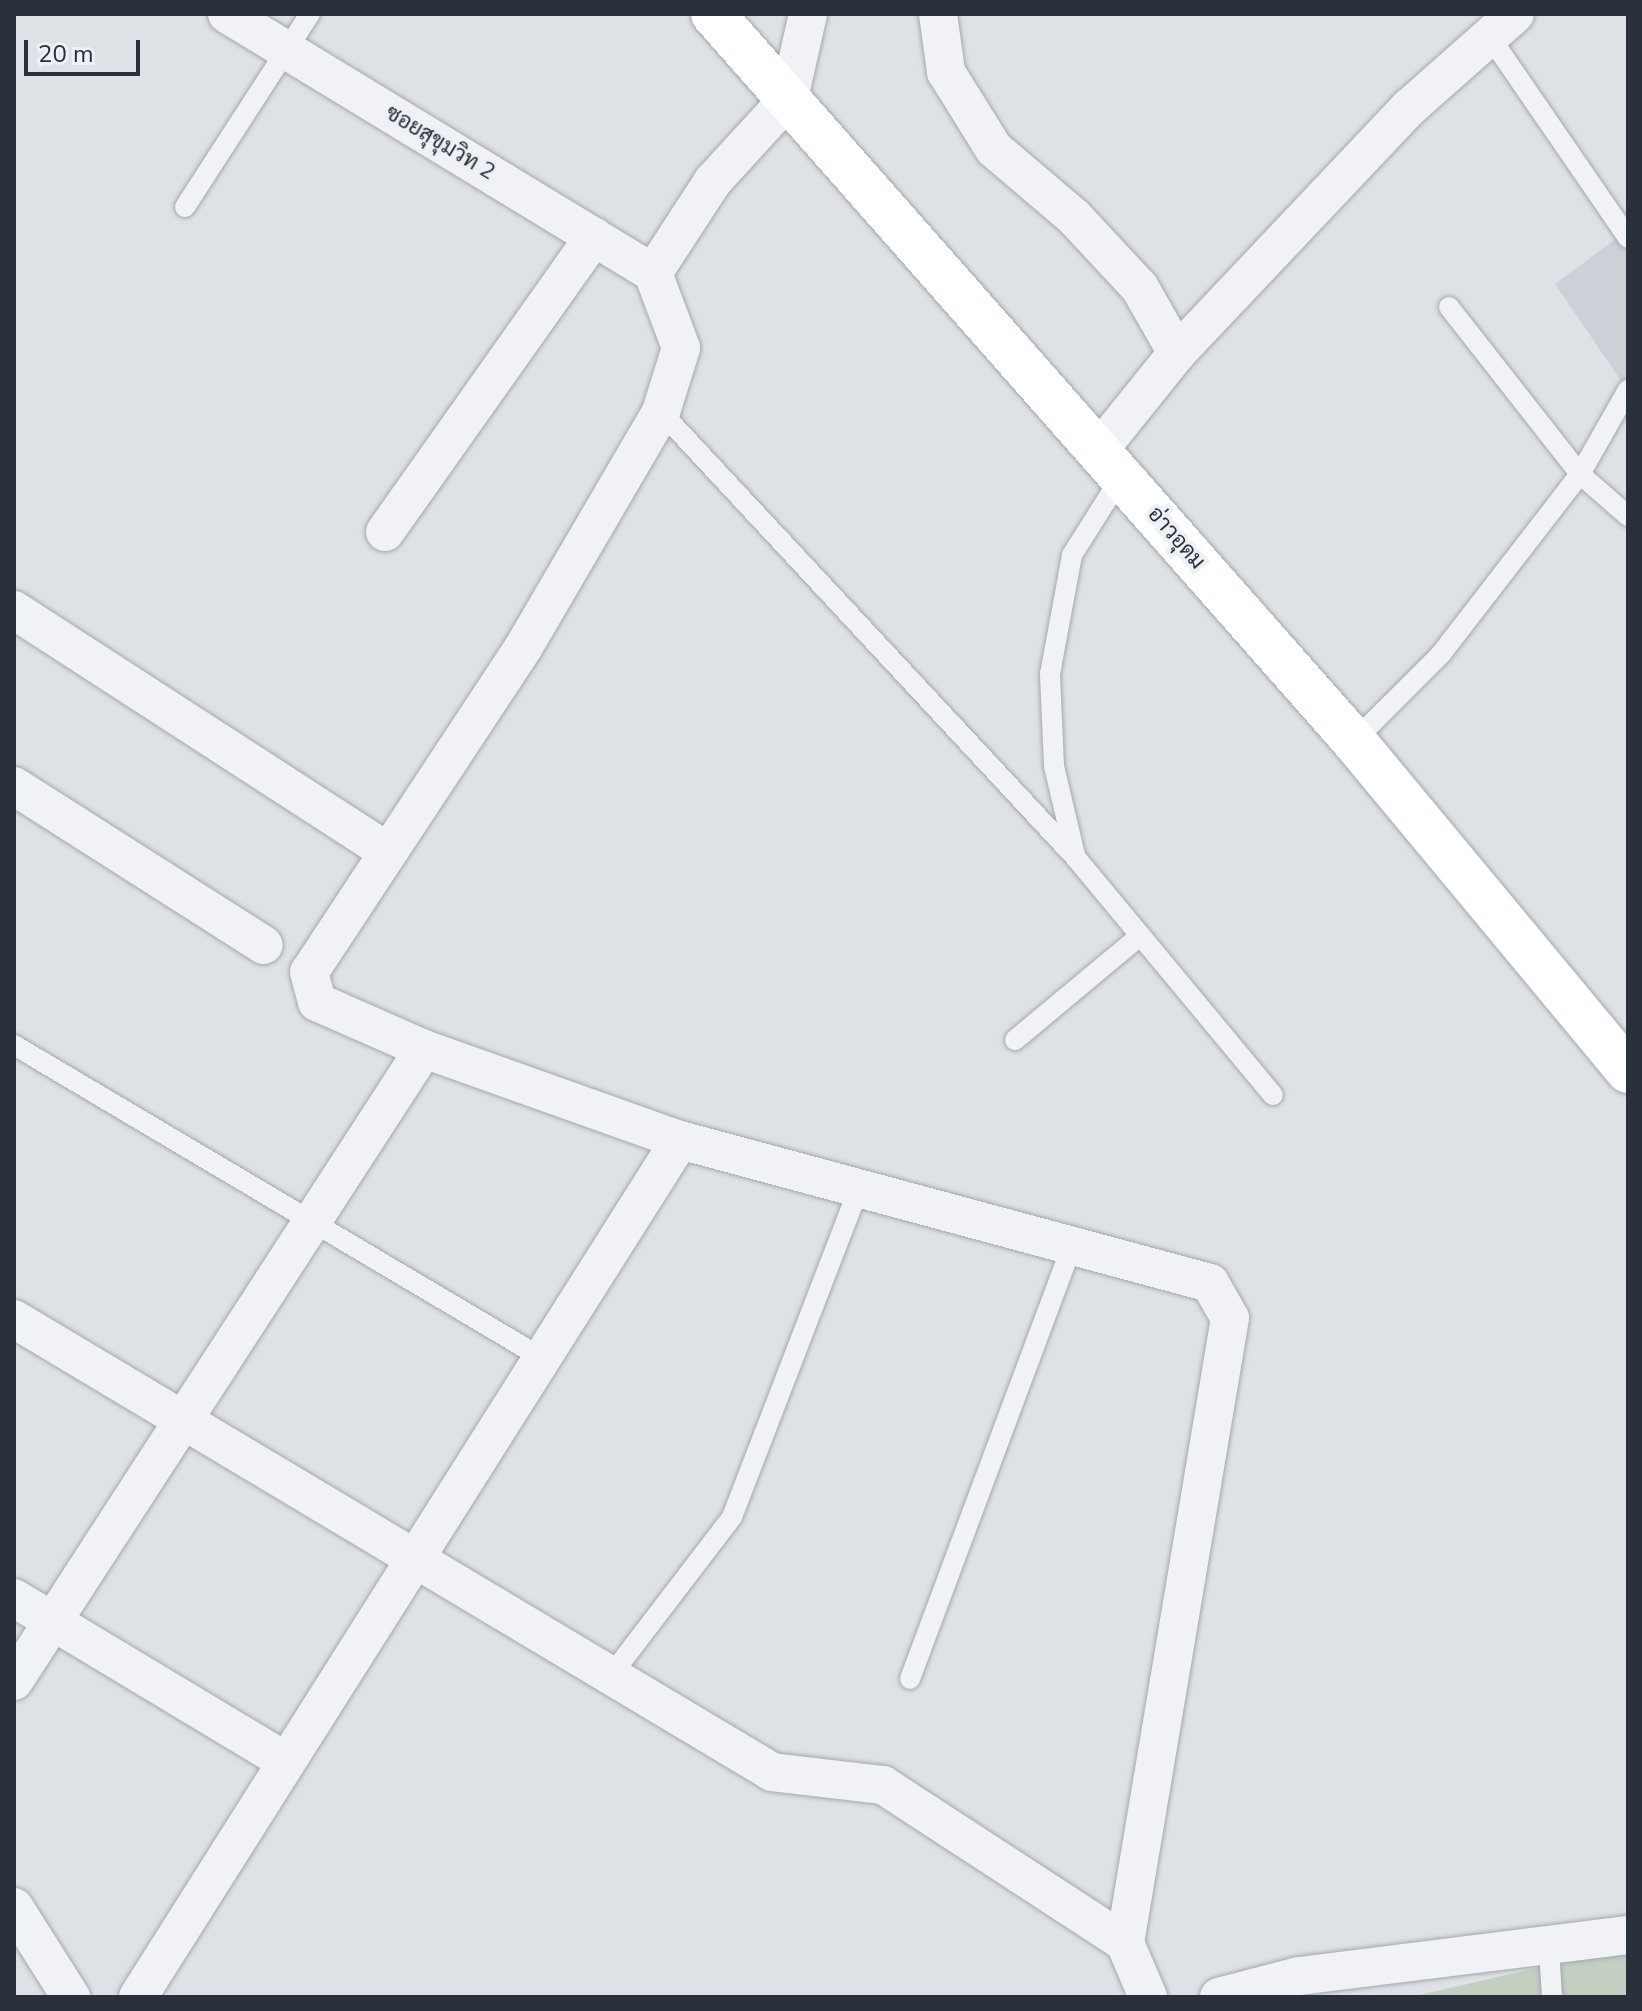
<!DOCTYPE html>
<html>
<head>
<meta charset="utf-8">
<style>
  body { margin:0 }
  #map { position:relative; width:1642px; height:2011px; overflow:hidden; background:#dee1e6; font-family:"Nunito Sans",Sarabun,sans-serif }
  div>[style] { position:absolute }
  .built>* { inset:0; background:#cdd0d7 }
  .green>* { inset:0; background:#c3cfc1 }
  .roads { filter:drop-shadow(0 0 2px #a4a8af) drop-shadow(0 0 2px #a4a8af) }
  .lane>* { height:20px; margin:-10px; padding:0 10px; transform-origin:10px; border-radius:10px; background:#f1f2f5 }
  .street>* { height:38px; margin:-19px; padding:0 19px; transform-origin:19px; border-radius:19px; background:#f1f2f5 }
  .secondary>* { height:44px; margin:-22px; padding:0 22px; transform-origin:22px; border-radius:22px; background:#fff }
  span { translate:-50% -50%; white-space:nowrap; text-align:center; line-height:1.15; -webkit-text-stroke:8px #edf0f4; paint-order:stroke }
  .street-label { font-size:22px; color:#292f3b }
  .frame { position:absolute; inset:0; border:16px solid #292f3b; pointer-events:none }
  .scale { position:absolute; left:24px; top:40px; width:116px; height:36px; box-sizing:border-box; border:4px solid #292f3b; border-top:0; padding-left:10px; font-size:24px; line-height:28px; white-space:nowrap; color:#292f3b; -webkit-text-stroke:6px #edf0f4; paint-order:stroke }
</style>
</head>
<body>
<div id="map">
  <div class="built">
    <div style="clip-path:polygon(1628px 230px,1628px 391px,1555px 284px)"></div>
  </div>
  <div class="green">
    <div style="clip-path:polygon(1628px 1947px,1628px 1997px,1411px 1997px)"></div>
  </div>
  <div class="roads">
    <div class="lane">
      <div style="left:1490px;top:37px;width:244px;rotate:55.5deg"></div>
      <div style="left:185px;top:207px;width:230px;rotate:-57.1deg"></div>
      <div style="left:1449px;top:307px;width:212px;rotate:51.9deg"></div>
      <div style="left:1580px;top:474px;width:64px;rotate:41.2deg"></div>
      <div style="left:661px;top:412px;width:609px;rotate:47.06deg"></div>
      <div style="left:1076px;top:858px;width:308px;rotate:50.3deg"></div>
      <div style="left:1354px;top:741px;width:123px;rotate:-45deg"></div>
      <div style="left:1441px;top:654px;width:227px;rotate:-52.3deg"></div>
      <div style="left:1580px;top:474px;width:97px;rotate:-60.3deg"></div>
      <div style="left:1075px;top:855px;width:91px;rotate:-103.3deg"></div>
      <div style="left:1054px;top:766px;width:92px;rotate:-92.5deg"></div>
      <div style="left:1050px;top:674px;width:121px;rotate:-79.5deg"></div>
      <div style="left:1072px;top:555px;width:93px;rotate:-57.7deg"></div>
      <div style="left:1015px;top:1040px;width:163px;rotate:-39.8deg"></div>
      <div style="left:14px;top:1045px;width:614px;rotate:30.66deg"></div>
      <div style="left:609px;top:1678px;width:203px;rotate:-52.6deg"></div>
      <div style="left:732px;top:1517px;width:350px;rotate:-68.9deg"></div>
      <div style="left:910px;top:1679px;width:465px;rotate:-69.5deg"></div>
      <div style="left:1549px;top:1948px;width:49px;rotate:86.5deg"></div>
    </div>
    <div class="street">
      <div style="left:227px;top:14px;width:499px;rotate:31.3deg"></div>
      <div style="left:808px;top:14px;width:86px;rotate:102.7deg"></div>
      <div style="left:789px;top:98px;width:113px;rotate:132.5deg"></div>
      <div style="left:713px;top:181px;width:110px;rotate:123.1deg"></div>
      <div style="left:653px;top:273px;width:80px;rotate:69.5deg"></div>
      <div style="left:681px;top:348px;width:67px;rotate:107.4deg"></div>
      <div style="left:661px;top:412px;width:273px;rotate:120.3deg"></div>
      <div style="left:523px;top:648px;width:388px;rotate:123.4deg"></div>
      <div style="left:309px;top:972px;width:31px;rotate:75deg"></div>
      <div style="left:317px;top:1002px;width:117px;rotate:23.7deg"></div>
      <div style="left:424px;top:1049px;width:272px;rotate:19.6deg"></div>
      <div style="left:680px;top:1140px;width:549px;rotate:15.1deg"></div>
      <div style="left:1210px;top:1283px;width:40px;rotate:60.3deg"></div>
      <div style="left:1230px;top:1318px;width:634px;rotate:99.54deg"></div>
      <div style="left:938px;top:14px;width:59px;rotate:82.1deg"></div>
      <div style="left:946px;top:72px;width:91px;rotate:58.1deg"></div>
      <div style="left:994px;top:149px;width:105px;rotate:40.4deg"></div>
      <div style="left:1074px;top:217px;width:97px;rotate:47.1deg"></div>
      <div style="left:1140px;top:288px;width:75px;rotate:60.4deg"></div>
      <div style="left:1099px;top:450px;width:124px;rotate:-51.2deg"></div>
      <div style="left:1177px;top:353px;width:339px;rotate:-46.6deg"></div>
      <div style="left:1410px;top:107px;width:140px;rotate:-41.5deg"></div>
      <div style="left:385px;top:532px;width:362px;rotate:-54.7deg"></div>
      <div style="left:14px;top:610px;width:445px;rotate:32.9deg"></div>
      <div style="left:14px;top:786px;width:296px;rotate:32.5deg"></div>
      <div style="left:14px;top:1319px;width:883px;rotate:30.86deg"></div>
      <div style="left:772px;top:1772px;width:112px;rotate:6.7deg"></div>
      <div style="left:883px;top:1785px;width:289px;rotate:33.1deg"></div>
      <div style="left:1125px;top:1943px;width:59px;rotate:66.9deg"></div>
      <div style="left:14px;top:1598px;width:318px;rotate:31deg"></div>
      <div style="left:14px;top:1681px;width:753px;rotate:-57.03deg"></div>
      <div style="left:14px;top:1907px;width:107px;rotate:57.7deg"></div>
      <div style="left:138px;top:1997px;width:1014px;rotate:-57.69deg"></div>
      <div style="left:1219px;top:1997px;width:83px;rotate:-14.7deg"></div>
      <div style="left:1299px;top:1976px;width:332px;rotate:-7.1deg"></div>
    </div>
    <div class="secondary">
      <div style="left:713px;top:14px;width:969px;rotate:48.6deg"></div>
      <div style="left:1354px;top:741px;width:429px;rotate:50.3deg"></div>
    </div>
  </div>
  <div class="street-label">
    <span style="left:440px;top:143px;rotate:31deg">ซอยสุขุมวิท 2</span>
    <span style="left:1176px;top:538px;rotate:49deg">อ่าวอุดม</span>
  </div>
  <div class="frame"></div>
  <div class="scale">20 m</div>
</div>
</body>
</html>
